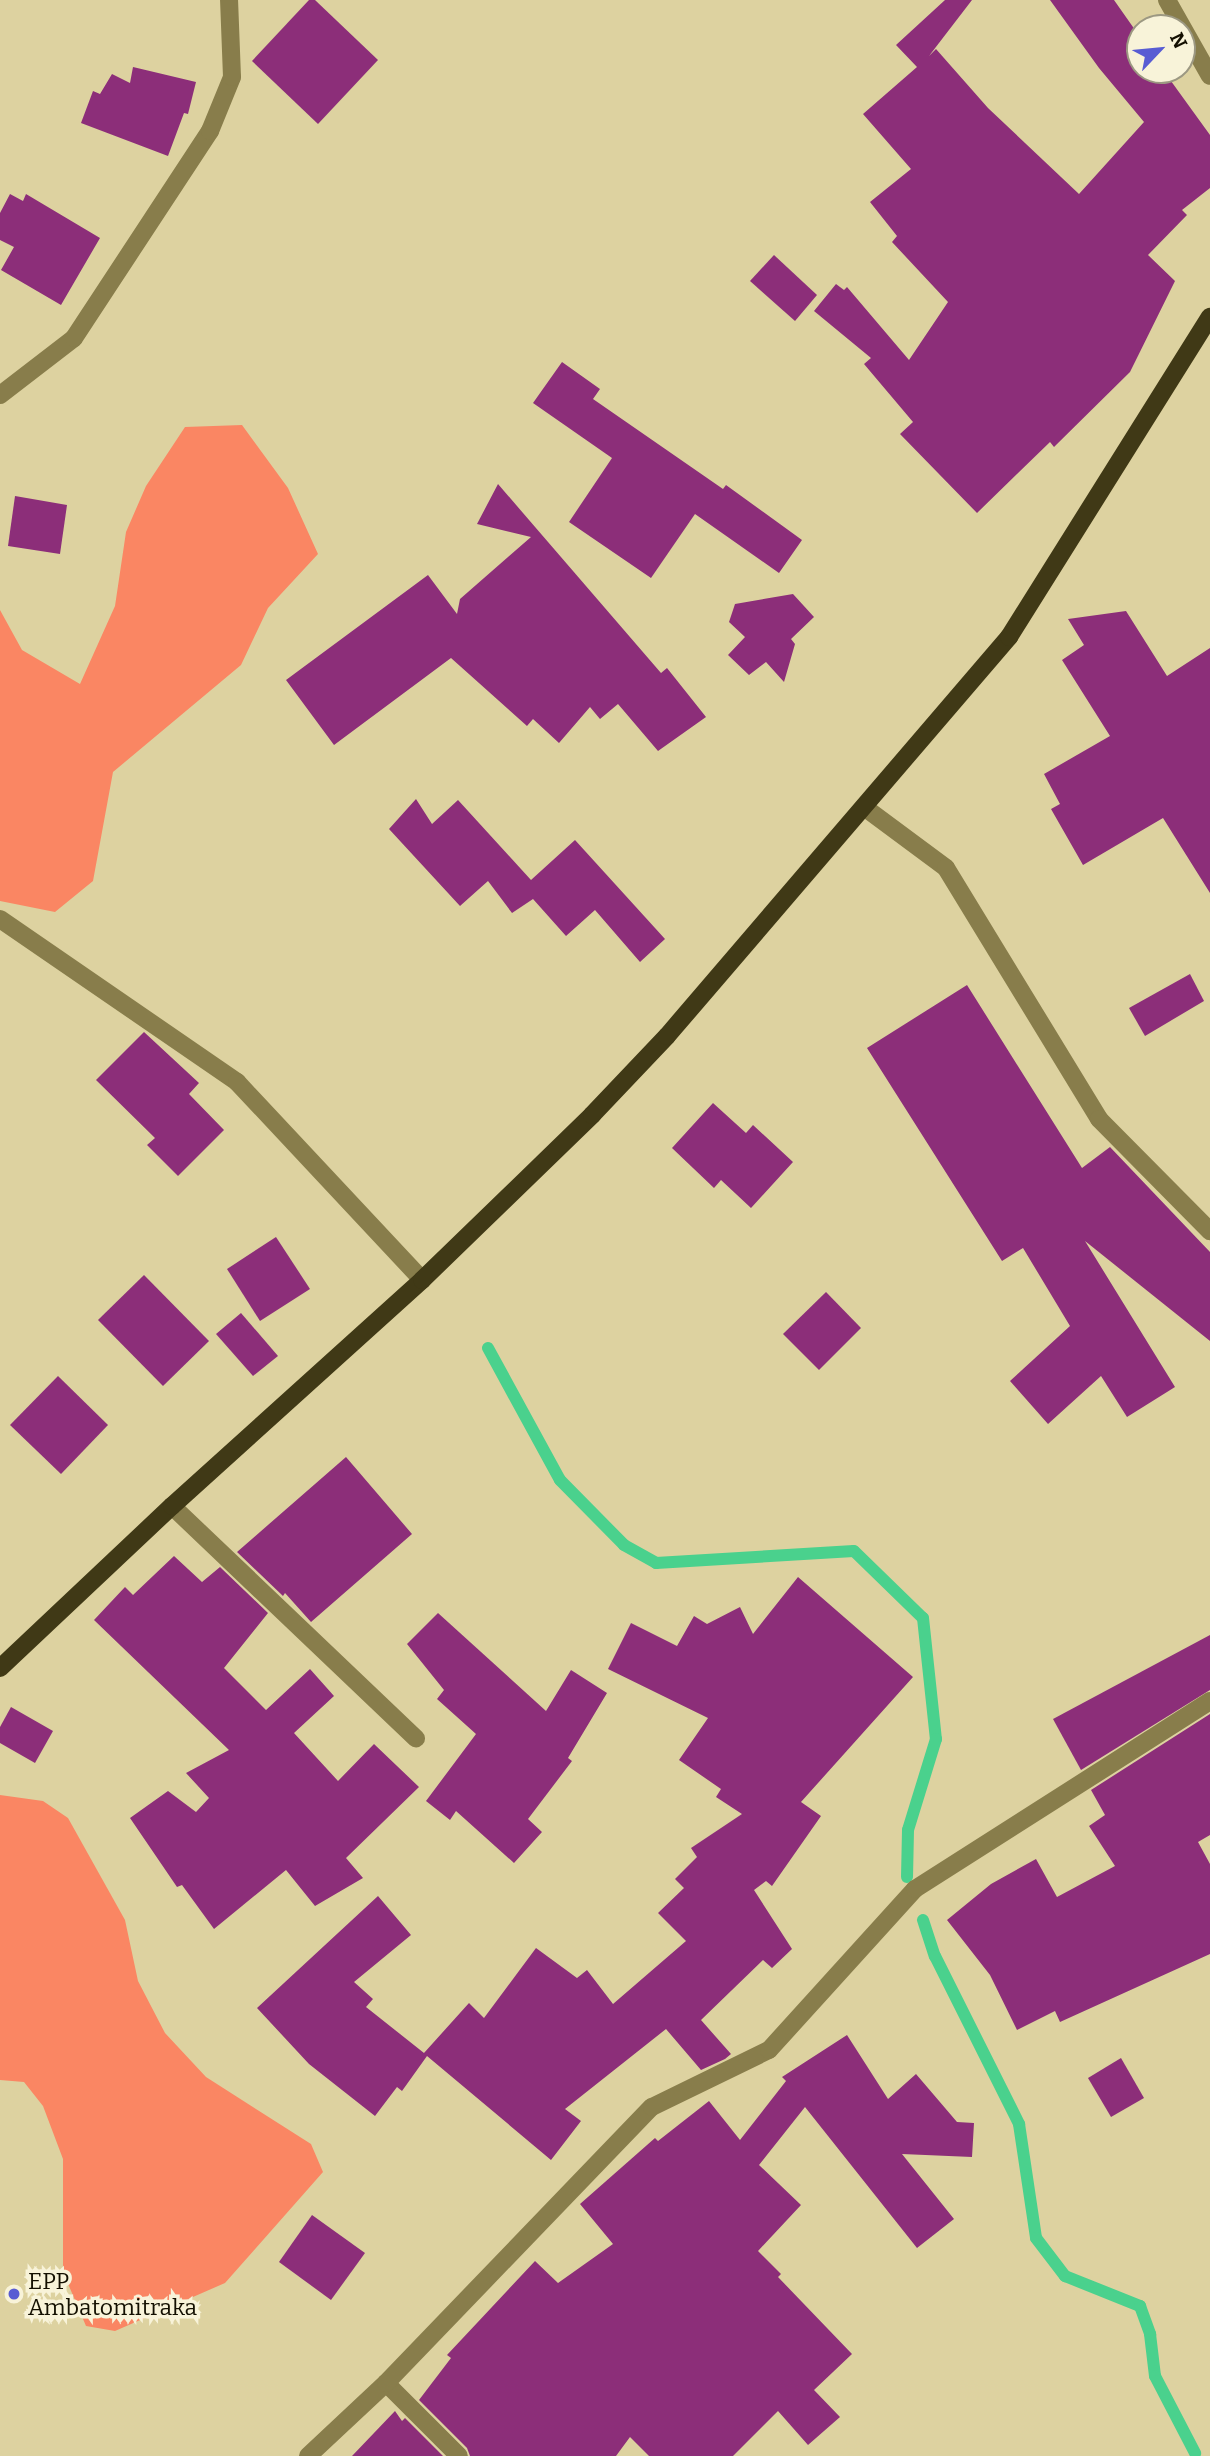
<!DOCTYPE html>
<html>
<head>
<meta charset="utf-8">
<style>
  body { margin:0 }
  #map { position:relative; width:1210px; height:2456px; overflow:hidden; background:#ddd2a0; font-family:Bitter,serif }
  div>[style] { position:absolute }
  .green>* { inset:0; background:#fa8663 }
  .stream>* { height:12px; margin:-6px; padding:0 6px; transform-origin:6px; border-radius:6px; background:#4ad18d }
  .building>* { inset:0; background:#8c2e79 }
  .minor>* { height:18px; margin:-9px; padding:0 9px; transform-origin:9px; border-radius:9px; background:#887d4b }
  .major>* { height:18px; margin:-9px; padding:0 9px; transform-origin:9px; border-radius:9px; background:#403916 }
  .dots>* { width:19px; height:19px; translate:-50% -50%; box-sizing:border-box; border:4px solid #f8f3d9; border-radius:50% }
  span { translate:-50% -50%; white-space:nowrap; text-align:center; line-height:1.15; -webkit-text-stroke:7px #f8f3d9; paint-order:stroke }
  .poi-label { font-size:23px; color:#130f00 }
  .left { translate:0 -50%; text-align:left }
  .north { position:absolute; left:1126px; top:14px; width:70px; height:70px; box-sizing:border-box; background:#f8f3d9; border:2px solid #9c9882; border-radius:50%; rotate:64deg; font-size:19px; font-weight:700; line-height:28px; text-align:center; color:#130f00 }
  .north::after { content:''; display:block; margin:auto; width:24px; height:32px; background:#585cd3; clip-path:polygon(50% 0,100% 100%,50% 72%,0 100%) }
</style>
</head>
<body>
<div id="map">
  <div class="green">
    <div style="clip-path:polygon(242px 425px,288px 488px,318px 554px,268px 608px,241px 665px,113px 772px,93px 881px,55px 912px,0 901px,0 610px,22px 650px,80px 684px,115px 606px,126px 532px,146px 486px,185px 427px)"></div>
    <div style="clip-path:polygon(0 1795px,43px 1801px,68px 1818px,125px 1920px,138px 1981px,165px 2033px,206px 2077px,311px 2144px,323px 2172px,225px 2283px,115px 2331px,86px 2326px,63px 2272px,63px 2159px,43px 2106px,24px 2082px,0 2080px)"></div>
  </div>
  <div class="stream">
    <div style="left:488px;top:1348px;width:150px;rotate:61.4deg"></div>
    <div style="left:560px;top:1480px;width:91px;rotate:45.4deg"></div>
    <div style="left:624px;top:1545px;width:37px;rotate:29deg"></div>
    <div style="left:656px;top:1563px;width:198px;rotate:-3.5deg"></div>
    <div style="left:854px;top:1551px;width:96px;rotate:44.2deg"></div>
    <div style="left:923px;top:1618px;width:122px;rotate:83.9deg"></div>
    <div style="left:936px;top:1739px;width:95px;rotate:107.1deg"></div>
    <div style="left:908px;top:1830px;width:47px;rotate:91.2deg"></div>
    <div style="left:923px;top:1920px;width:38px;rotate:72deg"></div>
    <div style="left:935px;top:1956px;width:188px;rotate:63.4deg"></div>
    <div style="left:1019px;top:2124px;width:115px;rotate:81.5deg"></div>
    <div style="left:1036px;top:2238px;width:48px;rotate:52.7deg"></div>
    <div style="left:1065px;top:2276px;width:81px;rotate:21.8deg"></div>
    <div style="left:1140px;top:2306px;width:30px;rotate:70deg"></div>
    <div style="left:1150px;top:2334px;width:42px;rotate:83.2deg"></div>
    <div style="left:1155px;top:2376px;width:87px;rotate:62.5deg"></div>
  </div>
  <div class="building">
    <div style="clip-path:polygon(309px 0,315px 0,378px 60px,318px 124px,252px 61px)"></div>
    <div style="clip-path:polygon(945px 0,972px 0,929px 56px,936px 49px,988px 108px,1079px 194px,1144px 122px,1099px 68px,1050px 0,1114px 0,1140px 37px,1140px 70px,1163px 70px,1210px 135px,1210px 188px,1182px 210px,1187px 215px,1148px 255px,1175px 281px,1130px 372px,1054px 447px,1050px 442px,977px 513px,900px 434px,913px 422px,864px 364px,871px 358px,814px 311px,836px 284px,844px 290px,847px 287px,909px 360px,948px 302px,892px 242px,897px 236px,870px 202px,911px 169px,863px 114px,917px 67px,896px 45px)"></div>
    <div style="clip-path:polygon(133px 67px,196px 82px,188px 114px,184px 113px,168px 156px,81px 123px,93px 91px,100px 94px,112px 74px,130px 83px)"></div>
    <div style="clip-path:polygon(10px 194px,23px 201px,26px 194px,100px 238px,61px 305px,1px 270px,14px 247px,0 240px,0 213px)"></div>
    <div style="clip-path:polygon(774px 255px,817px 295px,795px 321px,750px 281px)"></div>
    <div style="clip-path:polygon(562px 362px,600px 389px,593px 399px,723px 489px,726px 485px,802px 540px,779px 573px,695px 514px,651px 578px,569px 522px,612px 458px,533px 403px)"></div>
    <div style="clip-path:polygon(498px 484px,661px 673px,667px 668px,706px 717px,658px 751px,618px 704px,600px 719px,590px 707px,559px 743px,533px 719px,527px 726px,451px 658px,334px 745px,286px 680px,428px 575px,457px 614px,460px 599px,531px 537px,477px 524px)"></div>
    <div style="clip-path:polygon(15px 496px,67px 505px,60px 554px,8px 546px)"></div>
    <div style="clip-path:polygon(793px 594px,814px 617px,791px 639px,795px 644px,784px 682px,766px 662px,749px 675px,728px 655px,745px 637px,729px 622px,735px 604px)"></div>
    <div style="clip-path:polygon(1126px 611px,1167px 676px,1210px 648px,1210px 893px,1163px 818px,1083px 865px,1051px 809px,1060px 804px,1044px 774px,1110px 736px,1062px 660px,1084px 645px,1068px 619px)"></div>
    <div style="clip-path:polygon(416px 799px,432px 824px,458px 800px,531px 880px,575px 840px,665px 939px,640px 962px,595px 910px,566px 936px,533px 899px,512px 913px,488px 881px,460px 906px,389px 829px)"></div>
    <div style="clip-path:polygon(1190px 974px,1204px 1001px,1145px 1036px,1129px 1008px)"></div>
    <div style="clip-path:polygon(967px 985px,1082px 1168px,1110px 1147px,1210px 1252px,1210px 1341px,1085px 1241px,1175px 1387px,1127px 1417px,1101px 1376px,1048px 1424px,1010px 1381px,1070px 1326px,1023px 1248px,1002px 1261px,867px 1048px)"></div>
    <div style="clip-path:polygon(144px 1032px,199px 1083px,189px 1094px,224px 1130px,178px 1176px,147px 1145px,155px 1138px,96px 1080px)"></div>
    <div style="clip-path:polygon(713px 1103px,746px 1133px,753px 1125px,793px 1162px,751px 1208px,721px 1180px,714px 1188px,672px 1148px)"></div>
    <div style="clip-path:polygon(276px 1237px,310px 1289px,260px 1321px,227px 1269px)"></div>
    <div style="clip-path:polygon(144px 1275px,209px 1341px,163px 1386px,98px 1320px)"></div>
    <div style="clip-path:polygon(826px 1292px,861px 1328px,819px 1370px,783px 1334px)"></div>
    <div style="clip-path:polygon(241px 1313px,278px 1356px,253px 1376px,216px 1334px)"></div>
    <div style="clip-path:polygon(58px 1376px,108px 1425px,61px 1474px,10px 1425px)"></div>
    <div style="clip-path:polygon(346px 1457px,412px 1534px,311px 1622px,285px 1593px,283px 1596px,237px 1552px)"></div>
    <div style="clip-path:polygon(174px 1556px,202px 1582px,220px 1567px,268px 1613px,224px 1668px,266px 1710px,310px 1669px,334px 1696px,294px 1733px,338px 1781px,374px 1744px,419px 1787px,346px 1858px,363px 1878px,315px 1906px,286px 1870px,214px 1929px,182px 1885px,177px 1887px,130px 1818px,168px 1791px,196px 1812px,209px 1798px,186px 1773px,229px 1750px,94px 1620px,125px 1587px,133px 1595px)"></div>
    <div style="clip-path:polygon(798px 1577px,913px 1677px,801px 1802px,821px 1816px,772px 1886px,766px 1881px,754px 1890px,792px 1949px,772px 1968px,763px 1960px,701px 2020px,731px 2054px,725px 2059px,701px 2070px,666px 2029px,565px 2109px,581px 2121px,551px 2160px,427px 2056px,402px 2091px,397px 2087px,375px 2116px,309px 2064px,257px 2008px,378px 1896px,411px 1935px,354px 1982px,373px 1999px,366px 2007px,424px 2053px,469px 2003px,484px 2018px,536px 1948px,577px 1978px,587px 1970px,613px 2004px,686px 1941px,658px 1913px,684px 1888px,675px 1879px,697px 1857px,691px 1848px,742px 1814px,716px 1797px,721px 1789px,679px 1760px,708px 1718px,608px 1669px,631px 1623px,677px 1646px,694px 1616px,707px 1624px,740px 1607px,753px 1634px)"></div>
    <div style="clip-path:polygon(438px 1613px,546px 1711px,571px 1670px,607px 1693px,568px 1758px,572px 1761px,528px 1819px,542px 1832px,514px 1863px,456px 1811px,450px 1820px,426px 1801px,476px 1734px,437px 1699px,444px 1690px,407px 1644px)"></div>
    <div style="clip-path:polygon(1210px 1635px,1210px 1690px,1081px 1770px,1053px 1719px)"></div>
    <div style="clip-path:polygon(11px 1707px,53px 1731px,35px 1763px,0 1743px,0 1727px)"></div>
    <div style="clip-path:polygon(1210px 1714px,1210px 1835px,1198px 1842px,1210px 1864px,1210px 1954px,1060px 2022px,1055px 2011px,1017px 2030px,990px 1975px,947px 1920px,991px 1884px,1036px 1859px,1057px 1897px,1115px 1866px,1089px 1826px,1105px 1815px,1091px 1790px)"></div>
    <div style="clip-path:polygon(847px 2035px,888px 2099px,916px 2074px,957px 2122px,974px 2123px,972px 2157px,902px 2154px,954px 2219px,917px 2248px,805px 2107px,759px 2165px,801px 2205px,758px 2251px,781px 2274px,778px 2277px,852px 2354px,814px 2390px,840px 2417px,808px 2445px,778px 2411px,733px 2456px,649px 2456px,630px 2437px,616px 2456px,470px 2456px,467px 2448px,419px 2400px,451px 2358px,447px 2355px,535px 2261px,558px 2283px,613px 2244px,580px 2204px,655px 2138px,658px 2141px,709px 2101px,740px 2140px,786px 2081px,782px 2077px)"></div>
    <div style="clip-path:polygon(1121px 2058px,1144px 2098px,1111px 2117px,1088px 2078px)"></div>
    <div style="clip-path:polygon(312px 2215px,365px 2253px,331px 2300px,279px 2262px)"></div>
    <div style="clip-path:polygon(395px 2411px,402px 2421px,405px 2418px,443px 2456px,352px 2456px)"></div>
  </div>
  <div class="minor">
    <div style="left:1167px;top:0;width:87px;rotate:60.5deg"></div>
    <div style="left:0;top:395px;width:93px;rotate:-37.6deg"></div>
    <div style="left:74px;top:338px;width:248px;rotate:-56.7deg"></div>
    <div style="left:210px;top:131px;width:58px;rotate:-67.8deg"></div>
    <div style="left:232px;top:77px;width:77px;rotate:-92.2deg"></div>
    <div style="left:864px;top:807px;width:102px;rotate:36.6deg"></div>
    <div style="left:946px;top:868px;width:294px;rotate:58.6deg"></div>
    <div style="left:1099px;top:1119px;width:158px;rotate:45.3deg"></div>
    <div style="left:0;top:919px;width:288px;rotate:34.5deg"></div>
    <div style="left:237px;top:1082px;width:271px;rotate:46.9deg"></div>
    <div style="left:172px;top:1506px;width:337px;rotate:43.6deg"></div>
    <div style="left:386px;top:2383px;width:103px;rotate:45deg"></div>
    <div style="left:308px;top:2456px;width:107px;rotate:-43.1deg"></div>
    <div style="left:386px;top:2383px;width:383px;rotate:-46.1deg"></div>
    <div style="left:652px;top:2107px;width:130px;rotate:-26deg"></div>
    <div style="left:769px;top:2050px;width:217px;rotate:-47.8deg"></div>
    <div style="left:915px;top:1889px;width:350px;rotate:-32.5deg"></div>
  </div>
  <div class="major">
    <div style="left:0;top:1668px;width:236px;rotate:-43.3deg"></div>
    <div style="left:172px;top:1506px;width:337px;rotate:-42.1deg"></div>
    <div style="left:422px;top:1280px;width:237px;rotate:-44.1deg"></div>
    <div style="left:592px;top:1115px;width:109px;rotate:-46.5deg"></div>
    <div style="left:667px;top:1036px;width:526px;rotate:-49.4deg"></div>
    <div style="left:1009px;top:637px;width:378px;rotate:-57.9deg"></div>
  </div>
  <div class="dots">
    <div style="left:14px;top:2294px;background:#585cd3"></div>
  </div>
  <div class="poi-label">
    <span class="left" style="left:28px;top:2294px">EPP<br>Ambatomitraka</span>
  </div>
  <div class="north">N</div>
</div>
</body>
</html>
